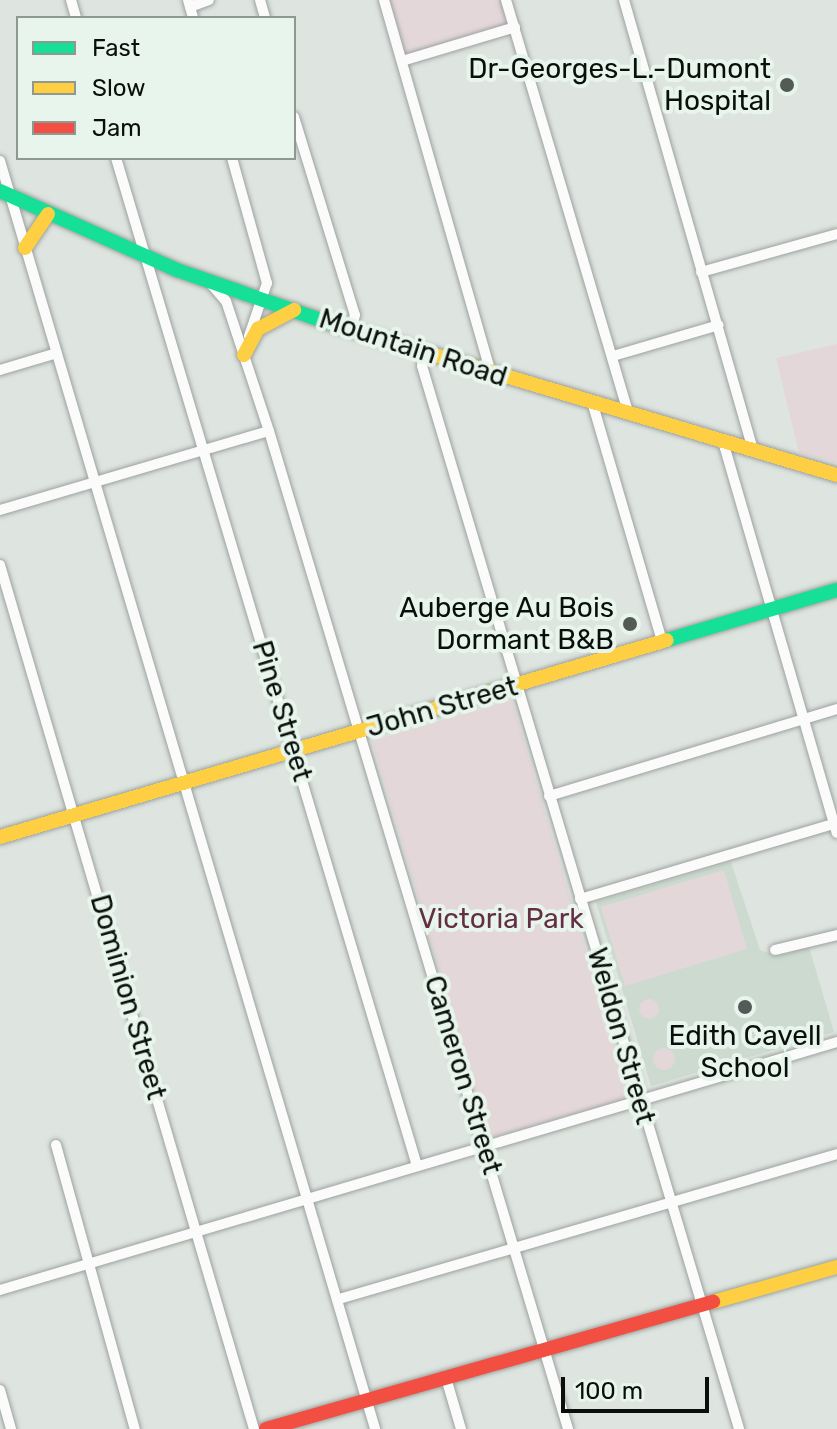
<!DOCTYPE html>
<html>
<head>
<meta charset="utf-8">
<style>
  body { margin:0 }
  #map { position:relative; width:837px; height:1429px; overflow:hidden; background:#dee4df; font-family:Rubik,sans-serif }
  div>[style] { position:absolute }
  .built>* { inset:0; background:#ccdad0 }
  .green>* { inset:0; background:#e4d7da }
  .round { border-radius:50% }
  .roads { filter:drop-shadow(0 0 2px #9da29e) drop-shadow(0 0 2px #9da29e) }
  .street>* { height:10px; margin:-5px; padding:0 5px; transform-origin:5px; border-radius:5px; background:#fafbfa }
  .fast>* { height:14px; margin:-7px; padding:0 7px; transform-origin:7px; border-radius:7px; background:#16e098 }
  .slow>* { height:14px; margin:-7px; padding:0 7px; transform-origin:7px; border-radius:7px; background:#ffcf43 }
  .jam>* { height:14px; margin:-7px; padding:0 7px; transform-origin:7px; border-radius:7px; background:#f24e42 }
  .dots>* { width:22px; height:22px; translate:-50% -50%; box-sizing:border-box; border:4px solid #e7f5ec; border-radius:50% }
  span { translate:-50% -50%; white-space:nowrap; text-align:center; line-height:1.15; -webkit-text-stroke:8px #e7f5ec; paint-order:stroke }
  .poi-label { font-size:28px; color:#0a0f0c }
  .right { translate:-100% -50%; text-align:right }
  .street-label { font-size:28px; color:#0a0f0c }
  .park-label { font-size:28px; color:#642f45 }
  .legend { position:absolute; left:16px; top:16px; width:280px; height:144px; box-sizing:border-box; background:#e7f5ec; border:2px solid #8f9992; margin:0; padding:10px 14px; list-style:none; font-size:24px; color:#0a0f0c }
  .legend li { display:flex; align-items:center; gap:16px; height:40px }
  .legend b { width:40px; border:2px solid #8f9992 }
  .scale { position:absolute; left:561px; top:1377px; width:148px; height:36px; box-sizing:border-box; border:4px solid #0a0f0c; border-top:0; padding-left:10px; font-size:24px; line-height:28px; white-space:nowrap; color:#0a0f0c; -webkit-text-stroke:6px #e7f5ec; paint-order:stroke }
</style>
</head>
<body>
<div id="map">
  <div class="built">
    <div style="clip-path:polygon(731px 862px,760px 950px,779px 956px,809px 947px,834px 1032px,651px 1086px,596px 902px)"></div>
  </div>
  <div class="green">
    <div style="clip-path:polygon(384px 0,506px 0,515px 27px,402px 61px)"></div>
    <div style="clip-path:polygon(837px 344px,837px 463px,799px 453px,776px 358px)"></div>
    <div style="clip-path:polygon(512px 700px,629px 1097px,489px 1138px,372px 741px)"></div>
    <div style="clip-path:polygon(724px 870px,747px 949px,625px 986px,601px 907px)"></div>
    <div class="round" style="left:639px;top:999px;width:20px;height:20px"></div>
    <div class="round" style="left:653px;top:1048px;width:22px;height:22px"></div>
  </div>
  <div class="roads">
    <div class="street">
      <div style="left:71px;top:0;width:19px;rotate:74deg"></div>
      <div style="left:188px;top:0;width:19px;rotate:74deg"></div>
      <div style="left:260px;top:0;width:19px;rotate:74deg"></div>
      <div style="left:384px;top:0;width:387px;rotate:74deg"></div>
      <div style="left:506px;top:0;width:432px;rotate:73.5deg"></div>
      <div style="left:624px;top:0;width:470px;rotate:74deg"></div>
      <div style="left:190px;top:7px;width:20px;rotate:-20deg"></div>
      <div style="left:402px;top:61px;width:118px;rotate:-16.7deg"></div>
      <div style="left:294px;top:117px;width:207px;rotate:72.9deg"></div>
      <div style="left:355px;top:315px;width:16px;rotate:105deg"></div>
      <div style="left:116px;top:158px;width:1052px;rotate:73.37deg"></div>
      <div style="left:232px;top:158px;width:130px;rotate:74.4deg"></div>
      <div style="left:267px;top:283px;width:56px;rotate:108.8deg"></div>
      <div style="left:0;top:161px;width:1322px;rotate:73.52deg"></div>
      <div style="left:701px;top:272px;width:141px;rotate:-15.6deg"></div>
      <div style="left:211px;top:284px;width:23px;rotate:49deg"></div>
      <div style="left:226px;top:301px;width:137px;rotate:71.7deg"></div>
      <div style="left:269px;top:431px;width:1042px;rotate:73.32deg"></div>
      <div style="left:425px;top:352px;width:14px;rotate:102deg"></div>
      <div style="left:422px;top:366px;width:1109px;rotate:73.39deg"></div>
      <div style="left:613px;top:356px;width:110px;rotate:-16.3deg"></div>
      <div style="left:0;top:370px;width:59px;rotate:-16.6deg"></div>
      <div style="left:593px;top:405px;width:246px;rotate:73.7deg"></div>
      <div style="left:724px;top:445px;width:404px;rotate:73.8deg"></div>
      <div style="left:0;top:510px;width:280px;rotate:-16.4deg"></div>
      <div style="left:0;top:565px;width:901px;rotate:73.62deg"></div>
      <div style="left:549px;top:796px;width:301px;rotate:-16.8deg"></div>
      <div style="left:580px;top:899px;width:268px;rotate:-16.5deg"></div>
      <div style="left:775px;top:950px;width:64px;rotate:-13.6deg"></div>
      <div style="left:56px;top:1145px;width:295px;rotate:74.5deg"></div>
      <div style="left:0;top:1290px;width:873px;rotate:-16.5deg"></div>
      <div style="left:339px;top:1299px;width:519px;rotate:-16.23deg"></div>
      <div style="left:446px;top:1378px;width:53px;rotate:73.6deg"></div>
      <div style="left:0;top:1390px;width:41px;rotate:74.2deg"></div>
    </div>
    <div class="fast">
      <div style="left:0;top:191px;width:194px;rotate:24.1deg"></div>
      <div style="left:177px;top:270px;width:167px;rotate:19.2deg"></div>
      <div style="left:667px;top:640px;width:177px;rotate:-16.4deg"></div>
    </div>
    <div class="slow">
      <div style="left:25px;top:248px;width:41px;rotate:-55.9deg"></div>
      <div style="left:335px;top:325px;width:524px;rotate:16.64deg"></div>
      <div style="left:244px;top:355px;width:30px;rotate:-62deg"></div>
      <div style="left:258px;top:329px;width:41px;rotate:-27.8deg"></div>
      <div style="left:0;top:837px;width:695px;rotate:-16.45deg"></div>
      <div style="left:713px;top:1302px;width:129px;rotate:-15.8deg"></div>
    </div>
    <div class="jam">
      <div style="left:266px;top:1429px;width:465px;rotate:-15.9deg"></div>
    </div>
  </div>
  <div class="dots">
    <div style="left:787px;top:85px;background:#545a56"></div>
    <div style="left:630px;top:624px;background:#545a56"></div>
    <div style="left:745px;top:1007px;background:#545a56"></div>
  </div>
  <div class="poi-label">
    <span class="right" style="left:771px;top:85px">Dr-Georges-L.-Dumont<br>Hospital</span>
    <span class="right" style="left:614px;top:624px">Auberge Au Bois<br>Dormant B&amp;B</span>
    <span style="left:745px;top:1052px">Edith Cavell<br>School</span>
  </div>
  <div class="street-label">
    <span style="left:413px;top:348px;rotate:18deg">Mountain Road</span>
    <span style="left:442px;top:707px;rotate:-16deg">John Street</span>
    <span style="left:282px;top:711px;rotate:73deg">Pine Street</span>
    <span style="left:128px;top:997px;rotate:74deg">Dominion Street</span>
    <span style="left:621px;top:1036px;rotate:74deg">Weldon Street</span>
    <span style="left:463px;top:1075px;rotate:73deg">Cameron Street</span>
  </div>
  <div class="park-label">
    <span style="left:501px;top:919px">Victoria Park</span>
  </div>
  <ul class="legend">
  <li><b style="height:10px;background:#16e098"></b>Fast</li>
  <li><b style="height:10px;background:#ffcf43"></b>Slow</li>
  <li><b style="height:10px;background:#f24e42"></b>Jam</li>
  </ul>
  <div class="scale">100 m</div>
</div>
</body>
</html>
